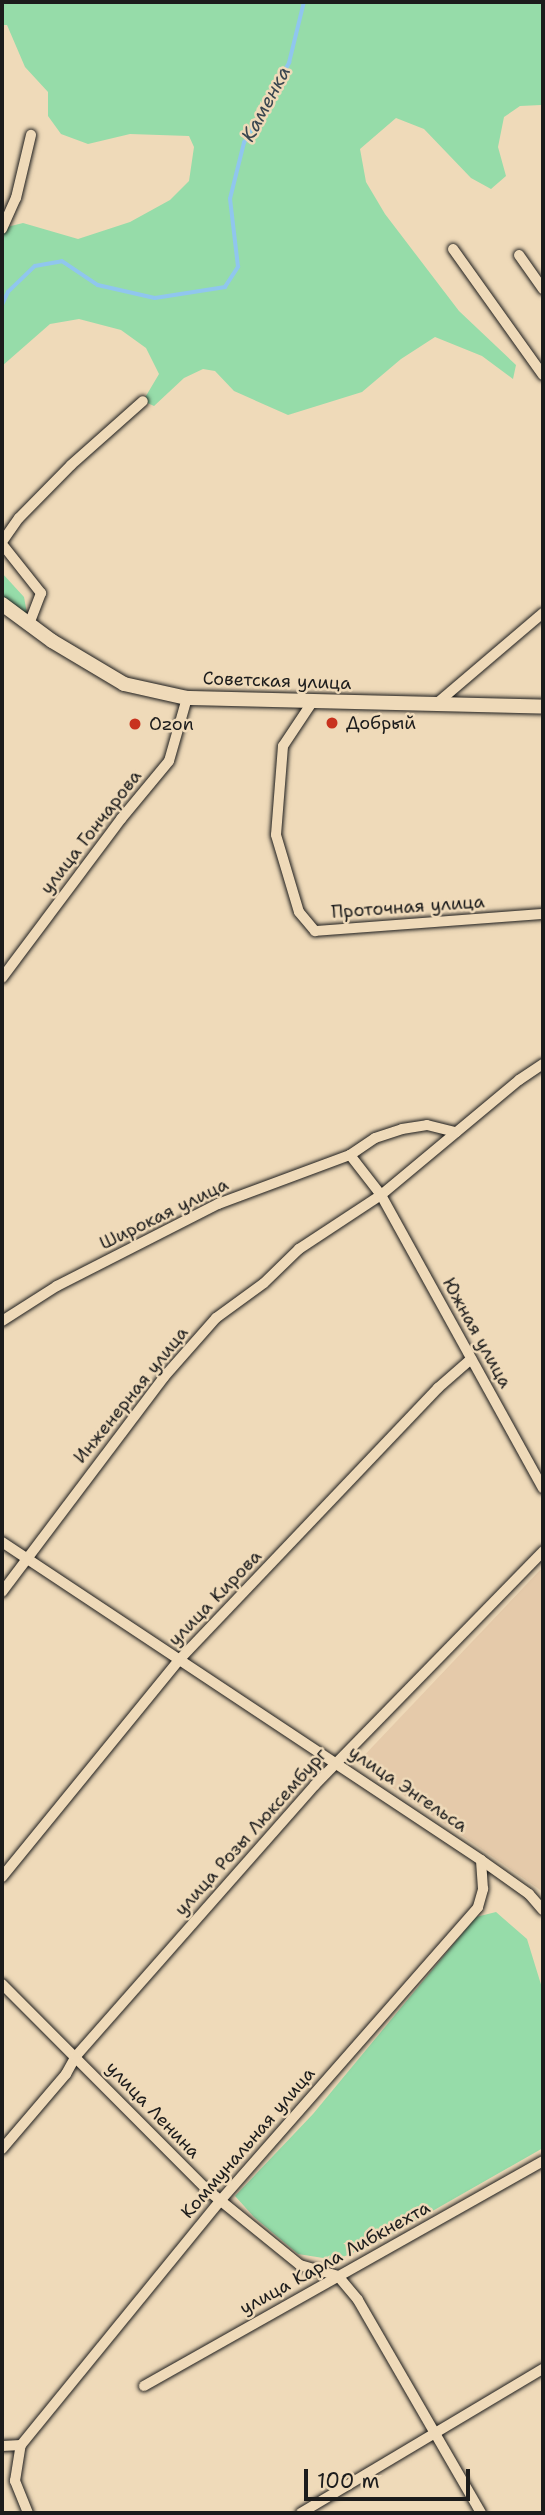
<!DOCTYPE html>
<html>
<head>
<meta charset="utf-8">
<style>
  body { margin:0 }
  #map { position:relative; width:545px; height:2515px; overflow:hidden; background:#efdab9; font-family:"Shantell Sans",sans-serif }
  div>[style] { position:absolute }
  .built>* { inset:0; background:#e5caaa }
  .green>* { inset:0; background:#96dca9 }
  .stream>* { height:3.5px; margin:-1.75px; padding:0 1.75px; transform-origin:1.75px; border-radius:1.75px; background:#90c6ee }
  .roads { filter:drop-shadow(0 0 2px #1c1c1c) drop-shadow(0 0 2px #1c1c1c) }
  .minor>* { height:10px; margin:-5px; padding:0 5px; transform-origin:5px; border-radius:5px; background:#efdab9 }
  .major>* { height:14px; margin:-7px; padding:0 7px; transform-origin:7px; border-radius:7px; background:#efdab9 }
  .dots>* { width:19px; height:19px; translate:-50% -50%; box-sizing:border-box; border:4px solid #efdab9; border-radius:50% }
  span { translate:-50% -50%; white-space:nowrap; text-align:center; line-height:1.15; -webkit-text-stroke:5px #efdab9; paint-order:stroke }
  .street-label { font-size:18px; color:#1c1c1c }
  .poi-label { font-size:18px; color:#1c1c1c }
  .left { translate:0 -50%; text-align:left }
  .water-label { font-size:19px; color:#394650; font-style:italic }
  .frame { position:absolute; inset:0; border:4px solid #1c1c1c; pointer-events:none }
  .scale { position:absolute; left:304px; top:2469px; width:166px; height:32px; box-sizing:border-box; border:4px solid #1c1c1c; border-top:0; padding-left:9px; font-size:21px; line-height:24px; white-space:nowrap; color:#1c1c1c; -webkit-text-stroke:5px #efdab9; paint-order:stroke }
</style>
</head>
<body>
<div id="map">
  <div class="built">
    <div style="clip-path:polygon(540px 1570px,543px 1570px,543px 1892px,357px 1763px)"></div>
  </div>
  <div class="green">
    <div style="clip-path:polygon(2px 2px,543px 2px,543px 109px,541px 105px,520px 106px,504px 117px,498px 147px,506px 176px,491px 189px,471px 178px,424px 129px,396px 118px,360px 149px,366px 182px,385px 214px,459px 311px,516px 365px,513px 379px,482px 356px,435px 337px,401px 359px,362px 392px,288px 415px,234px 391px,215px 371px,203px 369px,184px 378px,154px 406px,143px 401px,159px 374px,146px 348px,121px 330px,79px 319px,50px 324px,2px 366px,2px 233px,7px 227px,23px 223px,78px 239px,130px 222px,170px 200px,189px 181px,194px 147px,189px 136px,130px 134px,88px 144px,61px 134px,48px 116px,48px 92px,25px 67px,7px 25px,2px 25px)"></div>
    <div style="clip-path:polygon(2px 573px,24px 597px,29px 625px,2px 604px)"></div>
    <div style="clip-path:polygon(496px 1912px,527px 1939px,543px 1991px,543px 2148px,380px 2241px,336px 2260px,298px 2254px,254px 2217px,235px 2196px,313px 2114px,476px 1917px)"></div>
  </div>
  <div class="stream">
    <div style="left:2px;top:305px;width:14px;rotate:-65deg"></div>
    <div style="left:8px;top:292px;width:37px;rotate:-44deg"></div>
    <div style="left:35px;top:266px;width:27px;rotate:-10deg"></div>
    <div style="left:62px;top:261px;width:43px;rotate:33.7deg"></div>
    <div style="left:98px;top:285px;width:58px;rotate:12.8deg"></div>
    <div style="left:155px;top:298px;width:71px;rotate:-8.9deg"></div>
    <div style="left:225px;top:287px;width:24px;rotate:-57deg"></div>
    <div style="left:238px;top:267px;width:68px;rotate:-96.7deg"></div>
    <div style="left:230px;top:199px;width:58px;rotate:-76deg"></div>
    <div style="left:244px;top:143px;width:92px;rotate:-60.6deg"></div>
    <div style="left:289px;top:63px;width:63px;rotate:-76.2deg"></div>
  </div>
  <div class="roads">
    <div class="minor">
      <div style="left:2px;top:229px;width:34px;rotate:-66deg"></div>
      <div style="left:16px;top:198px;width:65px;rotate:-76.6deg"></div>
      <div style="left:453px;top:249px;width:155px;rotate:54.5deg"></div>
      <div style="left:519px;top:255px;width:42px;rotate:54.8deg"></div>
      <div style="left:2px;top:542px;width:29px;rotate:-55deg"></div>
      <div style="left:19px;top:518px;width:74px;rotate:-45.5deg"></div>
      <div style="left:71px;top:465px;width:96px;rotate:-41.6deg"></div>
      <div style="left:2px;top:544px;width:63px;rotate:51.5deg"></div>
      <div style="left:41px;top:593px;width:34px;rotate:111deg"></div>
      <div style="left:313px;top:701px;width:54px;rotate:123.7deg"></div>
      <div style="left:283px;top:746px;width:89px;rotate:94.5deg"></div>
      <div style="left:276px;top:835px;width:80px;rotate:73.4deg"></div>
      <div style="left:299px;top:912px;width:25px;rotate:50deg"></div>
      <div style="left:315px;top:931px;width:229px;rotate:-4.3deg"></div>
      <div style="left:436px;top:704px;width:140px;rotate:-40.4deg"></div>
      <div style="left:2px;top:978px;width:199px;rotate:-53.2deg"></div>
      <div style="left:121px;top:819px;width:75px;rotate:-50.4deg"></div>
      <div style="left:169px;top:761px;width:66px;rotate:-74.1deg"></div>
      <div style="left:350px;top:1155px;width:30px;rotate:-34deg"></div>
      <div style="left:375px;top:1138px;width:28px;rotate:-18deg"></div>
      <div style="left:402px;top:1129px;width:25px;rotate:-9deg"></div>
      <div style="left:427px;top:1125px;width:30px;rotate:14deg"></div>
      <div style="left:2px;top:1321px;width:65px;rotate:-32.5deg"></div>
      <div style="left:57px;top:1286px;width:181px;rotate:-27deg"></div>
      <div style="left:218px;top:1204px;width:141px;rotate:-20.4deg"></div>
      <div style="left:350px;top:1155px;width:51px;rotate:52.2deg"></div>
      <div style="left:381px;top:1195px;width:335px;rotate:61.1deg"></div>
      <div style="left:2px;top:1542px;width:575px;rotate:33.58deg"></div>
      <div style="left:481px;top:1860px;width:59px;rotate:35.3deg"></div>
      <div style="left:529px;top:1894px;width:21px;rotate:49deg"></div>
      <div style="left:2px;top:1592px;width:269px;rotate:-53deg"></div>
      <div style="left:164px;top:1377px;width:79px;rotate:-48.6deg"></div>
      <div style="left:216px;top:1318px;width:59px;rotate:-36.1deg"></div>
      <div style="left:264px;top:1283px;width:49px;rotate:-44.2deg"></div>
      <div style="left:299px;top:1249px;width:98px;rotate:-33.4deg"></div>
      <div style="left:381px;top:1195px;width:180px;rotate:-39.8deg"></div>
      <div style="left:519px;top:1080px;width:29px;rotate:-34deg"></div>
      <div style="left:2px;top:1877px;width:281px;rotate:-50.8deg"></div>
      <div style="left:180px;top:1659px;width:374px;rotate:-46.4deg"></div>
      <div style="left:438px;top:1388px;width:44px;rotate:-41.3deg"></div>
      <div style="left:2px;top:1984px;width:288px;rotate:45.1deg"></div>
      <div style="left:205px;top:2188px;width:122px;rotate:39deg"></div>
      <div style="left:300px;top:2265px;width:40px;rotate:16deg"></div>
      <div style="left:338px;top:2276px;width:31px;rotate:50deg"></div>
      <div style="left:358px;top:2300px;width:246px;rotate:60deg"></div>
      <div style="left:2px;top:2149px;width:99px;rotate:-49.5deg"></div>
      <div style="left:66px;top:2074px;width:21px;rotate:-61deg"></div>
      <div style="left:76px;top:2056px;width:361px;rotate:-48.6deg"></div>
      <div style="left:315px;top:1785px;width:327px;rotate:-45.7deg"></div>
      <div style="left:144px;top:2386px;width:458px;rotate:-29.4deg"></div>
      <div style="left:2px;top:2446px;width:19px;rotate:-3deg"></div>
      <div style="left:28px;top:2513px;width:35px;rotate:-112deg"></div>
      <div style="left:15px;top:2481px;width:36px;rotate:-81deg"></div>
      <div style="left:21px;top:2445px;width:315px;rotate:-50.8deg"></div>
      <div style="left:220px;top:2201px;width:391px;rotate:-48.7deg"></div>
      <div style="left:478px;top:1907px;width:19px;rotate:-74deg"></div>
      <div style="left:483px;top:1889px;width:29px;rotate:-94deg"></div>
      <div style="left:301px;top:2513px;width:282px;rotate:-30.8deg"></div>
    </div>
    <div class="major">
      <div style="left:2px;top:604px;width:62px;rotate:36.5deg"></div>
      <div style="left:52px;top:641px;width:84px;rotate:30.8deg"></div>
      <div style="left:124px;top:684px;width:65px;rotate:12.5deg"></div>
      <div style="left:187px;top:698px;width:356px;rotate:1.4deg"></div>
    </div>
  </div>
  <div class="dots">
    <div style="left:332px;top:723px;background:#c8321e"></div>
    <div style="left:135px;top:724px;background:#c8321e"></div>
  </div>
  <div class="street-label">
    <span style="left:277px;top:681px;rotate:2deg">Советская улица</span>
    <span style="left:91px;top:832px;rotate:-52deg">улица Гончарова</span>
    <span style="left:408px;top:907px;rotate:-4deg">Проточная улица</span>
    <span style="left:164px;top:1214px;rotate:-26deg">Широкая улица</span>
    <span style="left:477px;top:1333px;rotate:61deg">Южная улица</span>
    <span style="left:131px;top:1395px;rotate:-51deg">Инженерная улица</span>
    <span style="left:215px;top:1598px;rotate:-46deg">улица Кирова</span>
    <span style="left:408px;top:1789px;rotate:34deg">улица Энгельса</span>
    <span style="left:251px;top:1832px;rotate:-48deg">улица Розы Люксембург</span>
    <span style="left:153px;top:2110px;rotate:46deg">улица Ленина</span>
    <span style="left:248px;top:2143px;rotate:-49deg">Коммунальная улица</span>
    <span style="left:335px;top:2258px;rotate:-29deg">улица Карла Либкнехта</span>
  </div>
  <div class="poi-label">
    <span class="left" style="left:346px;top:723px">Добрый</span>
    <span class="left" style="left:149px;top:724px">Ozon</span>
  </div>
  <div class="water-label">
    <span style="left:266px;top:104px;rotate:-62deg">Каменка</span>
  </div>
  <div class="frame"></div>
  <div class="scale">100 m</div>
</div>
</body>
</html>
